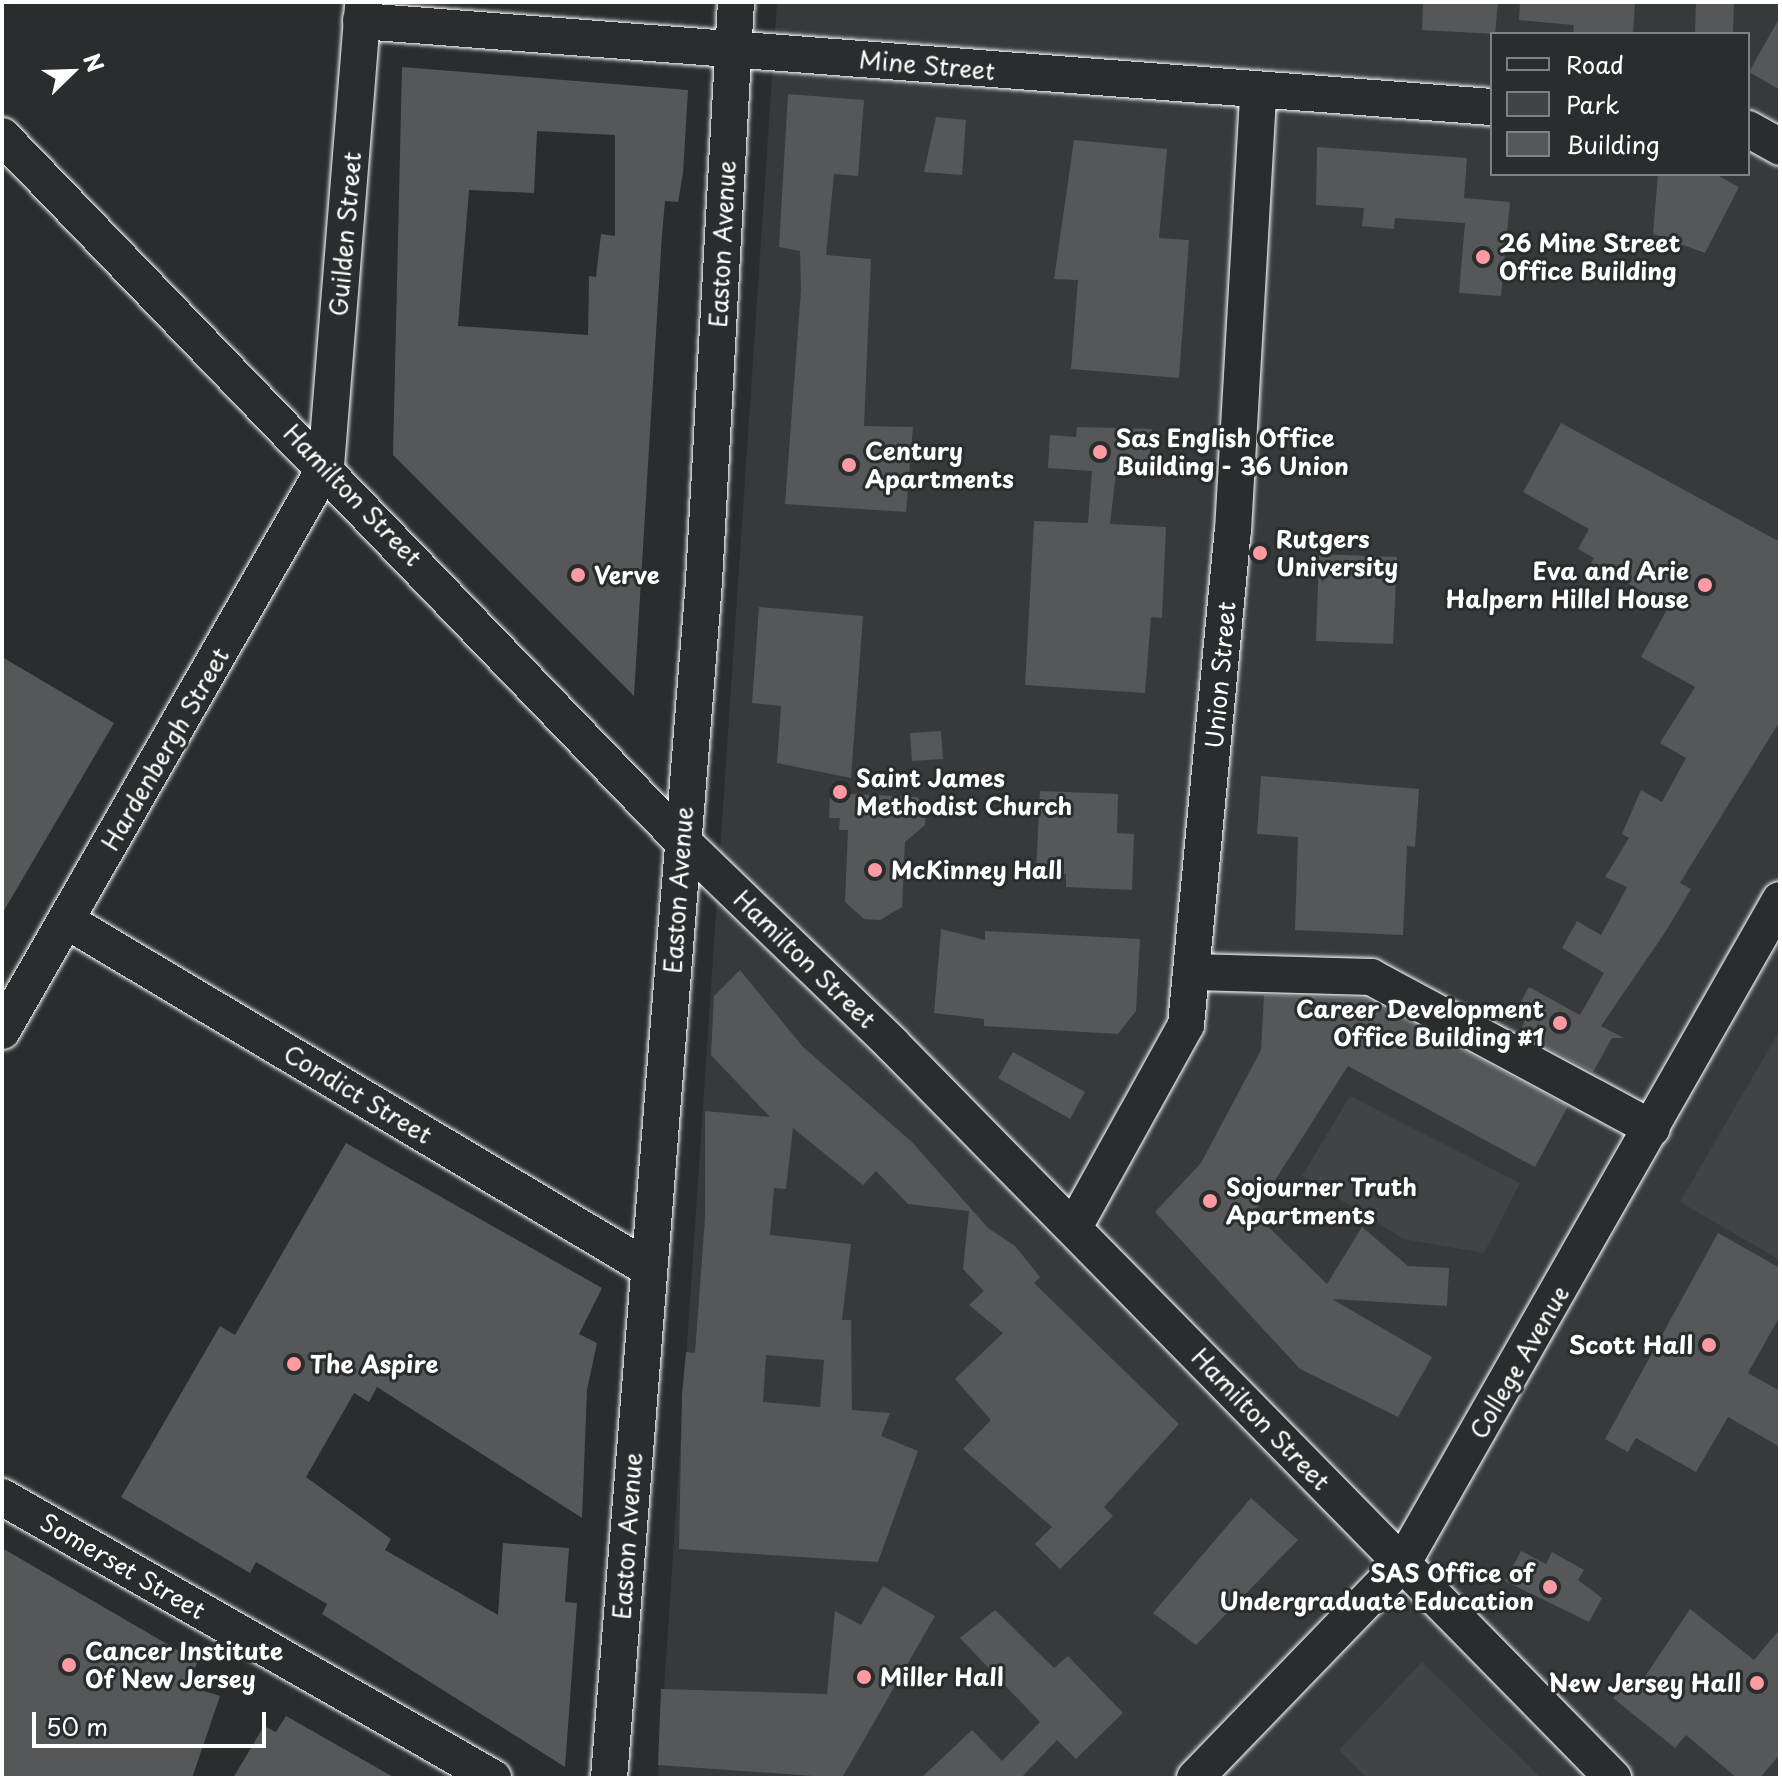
<!DOCTYPE html>
<html>
<head>
<meta charset="utf-8">
<style>
  body { margin:0 }
  #map { position:relative; width:1782px; height:1780px; overflow:hidden; background:#2a2d2e; font-family:"Playpen Sans",sans-serif }
  div>[style] { position:absolute }
  .built>* { inset:0; background:#373a3b }
  .green>* { inset:0; background:#414445 }
  .building>* { inset:0; background:#555758 }
  .roads { filter:drop-shadow(0 0 2px #fff) drop-shadow(0 0 2px #fff) }
  .minor>* { height:36px; margin:-18px; padding:0 18px; transform-origin:18px; border-radius:18px; background:#2a2d2e }
  .dots>* { width:22px; height:22px; translate:-50% -50%; box-sizing:border-box; border:4px solid #2a2d2e; border-radius:50% }
  span { translate:-50% -50%; white-space:nowrap; text-align:center; line-height:1.15; -webkit-text-stroke:6px #2a2d2e; paint-order:stroke }
  .street-label { font-size:24px; color:#fff }
  .poi-label { font-size:24px; color:#fff; font-weight:700 }
  .left { translate:0 -50%; text-align:left }
  .right { translate:-100% -50%; text-align:right }
  .frame { position:absolute; inset:0; border:4px solid #fff; pointer-events:none }
  .legend { position:absolute; left:1490px; top:32px; width:260px; height:144px; box-sizing:border-box; background:#2a2d2e; border:2px solid #7f8182; margin:0; padding:10px 14px; list-style:none; font-size:24px; color:#fff }
  .legend li { display:flex; align-items:center; gap:16px; height:40px }
  .legend b { width:40px; border:2px solid #7f8182 }
  .north { position:absolute; left:32px; top:32px; width:80px; height:80px; -webkit-text-stroke:6px #2a2d2e; paint-order:stroke; rotate:67deg; font-size:22px; font-weight:700; line-height:32px; text-align:center; color:#fff }
  .north::after { content:''; display:block; margin:auto; width:28px; height:36px; background:#fff; clip-path:polygon(50% 0,100% 100%,50% 72%,0 100%) }
  .scale { position:absolute; left:32px; top:1712px; width:234px; height:36px; box-sizing:border-box; border:4px solid #fff; border-top:0; padding-left:10px; font-size:24px; line-height:28px; white-space:nowrap; color:#fff; -webkit-text-stroke:6px #2a2d2e; paint-order:stroke }
</style>
</head>
<body>
<div id="map">
  <div class="built">
    <div style="clip-path:polygon(evenodd,777px 2px,1780px 2px,1780px 1778px,658px 1778px,777px 2px,1492px 34px,1748px 34px,1748px 174px,1492px 174px,1492px 34px)"></div>
  </div>
  <div class="green">
    <div style="clip-path:polygon(1780px 1030px,1780px 1260px,1680px 1202px)"></div>
    <div style="clip-path:polygon(1350px 1096px,1520px 1183px,1484px 1253px,1404px 1239px,1302px 1176px)"></div>
    <div style="clip-path:polygon(1422px 1662px,1541px 1778px,1367px 1778px,1339px 1750px)"></div>
  </div>
  <div class="building">
    <div style="clip-path:polygon(1423px 2px,1498px 2px,1495px 34px,1422px 30px)"></div>
    <div style="clip-path:polygon(1520px 2px,1635px 2px,1633px 34px,1573px 34px,1574px 25px,1519px 20px)"></div>
    <div style="clip-path:polygon(1696px 2px,1734px 2px,1733px 34px,1695px 34px)"></div>
    <div style="clip-path:polygon(1780px 17px,1780px 90px,1749px 72px)"></div>
    <div style="clip-path:polygon(evenodd,402px 67px,688px 90px,683px 173px,678px 202px,665px 201px,662px 234px,634px 696px,393px 455px,402px 67px,537px 131px,615px 135px,615px 236px,601px 234px,596px 277px,589px 276px,588px 335px,458px 326px,469px 190px,534px 193px,537px 131px)"></div>
    <div style="clip-path:polygon(788px 94px,864px 100px,858px 176px,834px 174px,826px 255px,871px 259px,864px 426px,913px 427px,906px 512px,785px 504px,801px 290px,800px 251px,779px 247px)"></div>
    <div style="clip-path:polygon(936px 117px,966px 120px,962px 175px,924px 172px)"></div>
    <div style="clip-path:polygon(1074px 140px,1167px 149px,1159px 238px,1189px 240px,1179px 378px,1071px 369px,1078px 280px,1054px 279px)"></div>
    <div style="clip-path:polygon(1317px 147px,1467px 158px,1464px 198px,1510px 202px,1501px 296px,1459px 293px,1465px 223px,1395px 218px,1394px 229px,1362px 226px,1364px 208px,1316px 205px)"></div>
    <div style="clip-path:polygon(1658px 174px,1715px 174px,1739px 187px,1705px 253px,1653px 234px)"></div>
    <div style="clip-path:polygon(1561px 423px,1780px 542px,1780px 721px,1680px 883px,1691px 889px,1666px 931px,1601px 1026px,1624px 1038px,1612px 1038px,1593px 1072px,1519px 1033px,1528px 1014px,1517px 1009px,1529px 987px,1580px 1015px,1604px 973px,1562px 948px,1577px 921px,1601px 935px,1624px 893px,1627px 887px,1605px 877px,1629px 838px,1622px 834px,1641px 790px,1662px 802px,1686px 758px,1660px 743px,1695px 687px,1641px 657px,1669px 606px,1591px 563px,1594px 558px,1578px 549px,1589px 529px,1523px 492px)"></div>
    <div style="clip-path:polygon(1077px 427px,1152px 429px,1148px 476px,1116px 473px,1110px 524px,1166px 527px,1162px 618px,1151px 617px,1145px 693px,1025px 685px,1034px 521px,1088px 523px,1092px 471px,1048px 468px,1050px 435px,1076px 437px)"></div>
    <div style="clip-path:polygon(1319px 554px,1397px 557px,1393px 644px,1316px 641px)"></div>
    <div style="clip-path:polygon(759px 607px,863px 616px,851px 778px,777px 763px,781px 706px,752px 703px)"></div>
    <div style="clip-path:polygon(2px 657px,114px 723px,2px 914px)"></div>
    <div style="clip-path:polygon(941px 731px,943px 759px,912px 761px,910px 733px)"></div>
    <div style="clip-path:polygon(1261px 776px,1419px 789px,1415px 847px,1407px 846px,1403px 935px,1295px 930px,1298px 837px,1257px 834px)"></div>
    <div style="clip-path:polygon(1040px 791px,1118px 794px,1117px 833px,1134px 834px,1132px 890px,1066px 887px,1066px 874px,1036px 872px)"></div>
    <div style="clip-path:polygon(830px 793px,917px 797px,926px 808px,925px 825px,905px 842px,902px 907px,880px 920px,864px 919px,845px 902px,848px 830px,839px 830px,840px 818px,829px 818px)"></div>
    <div style="clip-path:polygon(941px 929px,985px 940px,985px 931px,1140px 939px,1136px 1011px,1118px 1034px,984px 1026px,984px 1019px,934px 1013px)"></div>
    <div style="clip-path:polygon(evenodd,740px 970px,803px 1047px,912px 1142px,988px 1228px,1015px 1246px,1040px 1277px,1034px 1283px,1179px 1424px,1104px 1507px,1113px 1516px,1060px 1569px,1035px 1544px,1052px 1527px,963px 1449px,991px 1420px,955px 1379px,1003px 1333px,969px 1305px,984px 1291px,963px 1269px,969px 1211px,908px 1204px,876px 1171px,863px 1185px,793px 1128px,786px 1189px,774px 1188px,770px 1235px,851px 1244px,842px 1320px,851px 1320px,852px 1410px,890px 1413px,881px 1436px,918px 1451px,878px 1562px,679px 1549px,682px 1395px,686px 1352px,695px 1353px,705px 1218px,705px 1111px,770px 1117px,711px 1055px,714px 996px,740px 970px,766px 1355px,824px 1360px,820px 1407px,763px 1402px,766px 1355px)"></div>
    <div style="clip-path:polygon(1264px 995px,1365px 998px,1568px 1106px,1535px 1167px,1348px 1066px,1254px 1213px,1327px 1284px,1362px 1227px,1408px 1266px,1449px 1268px,1447px 1306px,1332px 1299px,1432px 1357px,1398px 1417px,1300px 1369px,1155px 1212px,1201px 1163px,1261px 1050px)"></div>
    <div style="clip-path:polygon(1013px 1052px,1085px 1092px,1070px 1119px,998px 1078px)"></div>
    <div style="clip-path:polygon(346px 1143px,602px 1288px,579px 1334px,597px 1343px,587px 1390px,582px 1518px,377px 1387px,369px 1402px,354px 1393px,306px 1477px,391px 1539px,385px 1550px,498px 1615px,503px 1543px,569px 1548px,565px 1602px,577px 1603px,565px 1767px,322px 1614px,327px 1604px,256px 1562px,250px 1573px,121px 1497px,220px 1326px,235px 1335px)"></div>
    <div style="clip-path:polygon(1718px 1233px,1780px 1268px,1780px 1316px,1748px 1373px,1780px 1391px,1780px 1447px,1728px 1417px,1696px 1472px,1636px 1438px,1628px 1452px,1605px 1439px)"></div>
    <div style="clip-path:polygon(1251px 1498px,1298px 1540px,1196px 1645px,1153px 1613px)"></div>
    <div style="clip-path:polygon(2px 1548px,198px 1662px,185px 1685px,220px 1696px,192px 1778px,2px 1778px)"></div>
    <div style="clip-path:polygon(1521px 1551px,1546px 1564px,1552px 1552px,1584px 1570px,1578px 1580px,1602px 1598px,1589px 1622px,1505px 1581px)"></div>
    <div style="clip-path:polygon(883px 1586px,935px 1616px,842px 1778px,658px 1765px,661px 1689px,827px 1694px,835px 1611px,861px 1625px)"></div>
    <div style="clip-path:polygon(1690px 1609px,1754px 1660px,1780px 1629px,1780px 1754px,1760px 1778px,1737px 1778px,1686px 1735px,1675px 1748px,1613px 1698px,1629px 1679px,1638px 1687px)"></div>
    <div style="clip-path:polygon(995px 1610px,1054px 1668px,1068px 1656px,1123px 1713px,1076px 1759px,1057px 1740px,1021px 1778px,921px 1778px,972px 1730px,1002px 1761px,1040px 1722px,960px 1638px)"></div>
    <div style="clip-path:polygon(286px 1716px,395px 1778px,233px 1778px,264px 1726px,276px 1732px)"></div>
  </div>
  <div class="roads">
    <div class="minor">
      <div style="left:361px;top:21px;width:1134px;rotate:4.35deg"></div>
      <div style="left:1748px;top:129px;width:37px;rotate:29deg"></div>
      <div style="left:2px;top:136px;width:978px;rotate:46.04deg"></div>
      <div style="left:681px;top:840px;width:293px;rotate:44deg"></div>
      <div style="left:892px;top:1044px;width:1029px;rotate:45.51deg"></div>
      <div style="left:67px;top:921px;width:677px;rotate:30.85deg"></div>
      <div style="left:1194px;top:972px;width:177px;rotate:1.6deg"></div>
      <div style="left:1371px;top:977px;width:319px;rotate:28.3deg"></div>
      <div style="left:2px;top:1031px;width:651px;rotate:-60.17deg"></div>
      <div style="left:326px;top:466px;width:465px;rotate:-85.4deg"></div>
      <div style="left:1074px;top:1227px;width:231px;rotate:-61deg"></div>
      <div style="left:1186px;top:1025px;width:496px;rotate:-84.6deg"></div>
      <div style="left:1233px;top:531px;width:438px;rotate:-86.7deg"></div>
      <div style="left:2px;top:1497px;width:566px;rotate:29.78deg"></div>
      <div style="left:609px;top:1778px;width:1201px;rotate:-85.46deg"></div>
      <div style="left:704px;top:581px;width:580px;rotate:-86.84deg"></div>
      <div style="left:1195px;top:1778px;width:298px;rotate:-46deg"></div>
      <div style="left:1402px;top:1564px;width:764px;rotate:-60.35deg"></div>
    </div>
  </div>
  <div class="dots">
    <div style="left:1483px;top:257px;background:#ff9aa2"></div>
    <div style="left:1100px;top:452px;background:#ff9aa2"></div>
    <div style="left:849px;top:465px;background:#ff9aa2"></div>
    <div style="left:1260px;top:553px;background:#ff9aa2"></div>
    <div style="left:578px;top:575px;background:#ff9aa2"></div>
    <div style="left:1705px;top:585px;background:#ff9aa2"></div>
    <div style="left:840px;top:792px;background:#ff9aa2"></div>
    <div style="left:875px;top:870px;background:#ff9aa2"></div>
    <div style="left:1560px;top:1023px;background:#ff9aa2"></div>
    <div style="left:1210px;top:1201px;background:#ff9aa2"></div>
    <div style="left:1709px;top:1345px;background:#ff9aa2"></div>
    <div style="left:294px;top:1364px;background:#ff9aa2"></div>
    <div style="left:1550px;top:1587px;background:#ff9aa2"></div>
    <div style="left:69px;top:1665px;background:#ff9aa2"></div>
    <div style="left:864px;top:1677px;background:#ff9aa2"></div>
    <div style="left:1757px;top:1683px;background:#ff9aa2"></div>
  </div>
  <div class="street-label">
    <span style="left:927px;top:65px;rotate:5deg">Mine Street</span>
    <span style="left:345px;top:234px;rotate:-85deg">Guilden Street</span>
    <span style="left:722px;top:244px;rotate:-87deg">Easton Avenue</span>
    <span style="left:353px;top:495px;rotate:46deg">Hamilton Street</span>
    <span style="left:1220px;top:675px;rotate:-85deg">Union Street</span>
    <span style="left:165px;top:749px;rotate:-60deg">Hardenbergh Street</span>
    <span style="left:678px;top:890px;rotate:-86deg">Easton Avenue</span>
    <span style="left:805px;top:959px;rotate:44deg">Hamilton Street</span>
    <span style="left:358px;top:1094px;rotate:31deg">Condict Street</span>
    <span style="left:1519px;top:1362px;rotate:-60deg">College Avenue</span>
    <span style="left:1261px;top:1419px;rotate:46deg">Hamilton Street</span>
    <span style="left:627px;top:1536px;rotate:-86deg">Easton Avenue</span>
    <span style="left:123px;top:1566px;rotate:30deg">Somerset Street</span>
  </div>
  <div class="poi-label">
    <span class="left" style="left:1499px;top:257px">26 Mine Street<br>Office Building</span>
    <span class="left" style="left:1116px;top:452px">Sas English Office<br>Building - 36 Union</span>
    <span class="left" style="left:865px;top:465px">Century<br>Apartments</span>
    <span class="left" style="left:1276px;top:553px">Rutgers<br>University</span>
    <span class="right" style="left:1689px;top:585px">Eva and Arie<br>Halpern Hillel House</span>
    <span class="left" style="left:594px;top:575px">Verve</span>
    <span class="left" style="left:856px;top:792px">Saint James<br>Methodist Church</span>
    <span class="left" style="left:891px;top:870px">McKinney Hall</span>
    <span class="right" style="left:1544px;top:1023px">Career Development<br>Office Building #1</span>
    <span class="left" style="left:1226px;top:1201px">Sojourner Truth<br>Apartments</span>
    <span class="right" style="left:1693px;top:1345px">Scott Hall</span>
    <span class="left" style="left:310px;top:1364px">The Aspire</span>
    <span class="right" style="left:1534px;top:1587px">SAS Office of<br>Undergraduate Education</span>
    <span class="left" style="left:85px;top:1665px">Cancer Institute<br>Of New Jersey</span>
    <span class="left" style="left:880px;top:1677px">Miller Hall</span>
    <span class="right" style="left:1741px;top:1683px">New Jersey Hall</span>
  </div>
  <div class="frame"></div>
  <ul class="legend">
  <li><b style="height:10px;background:#2a2d2e"></b>Road</li>
  <li><b style="height:22px;background:#414445"></b>Park</li>
  <li><b style="height:22px;background:#555758"></b>Building</li>
  </ul>
  <div class="north">N</div>
  <div class="scale">50 m</div>
</div>
</body>
</html>
